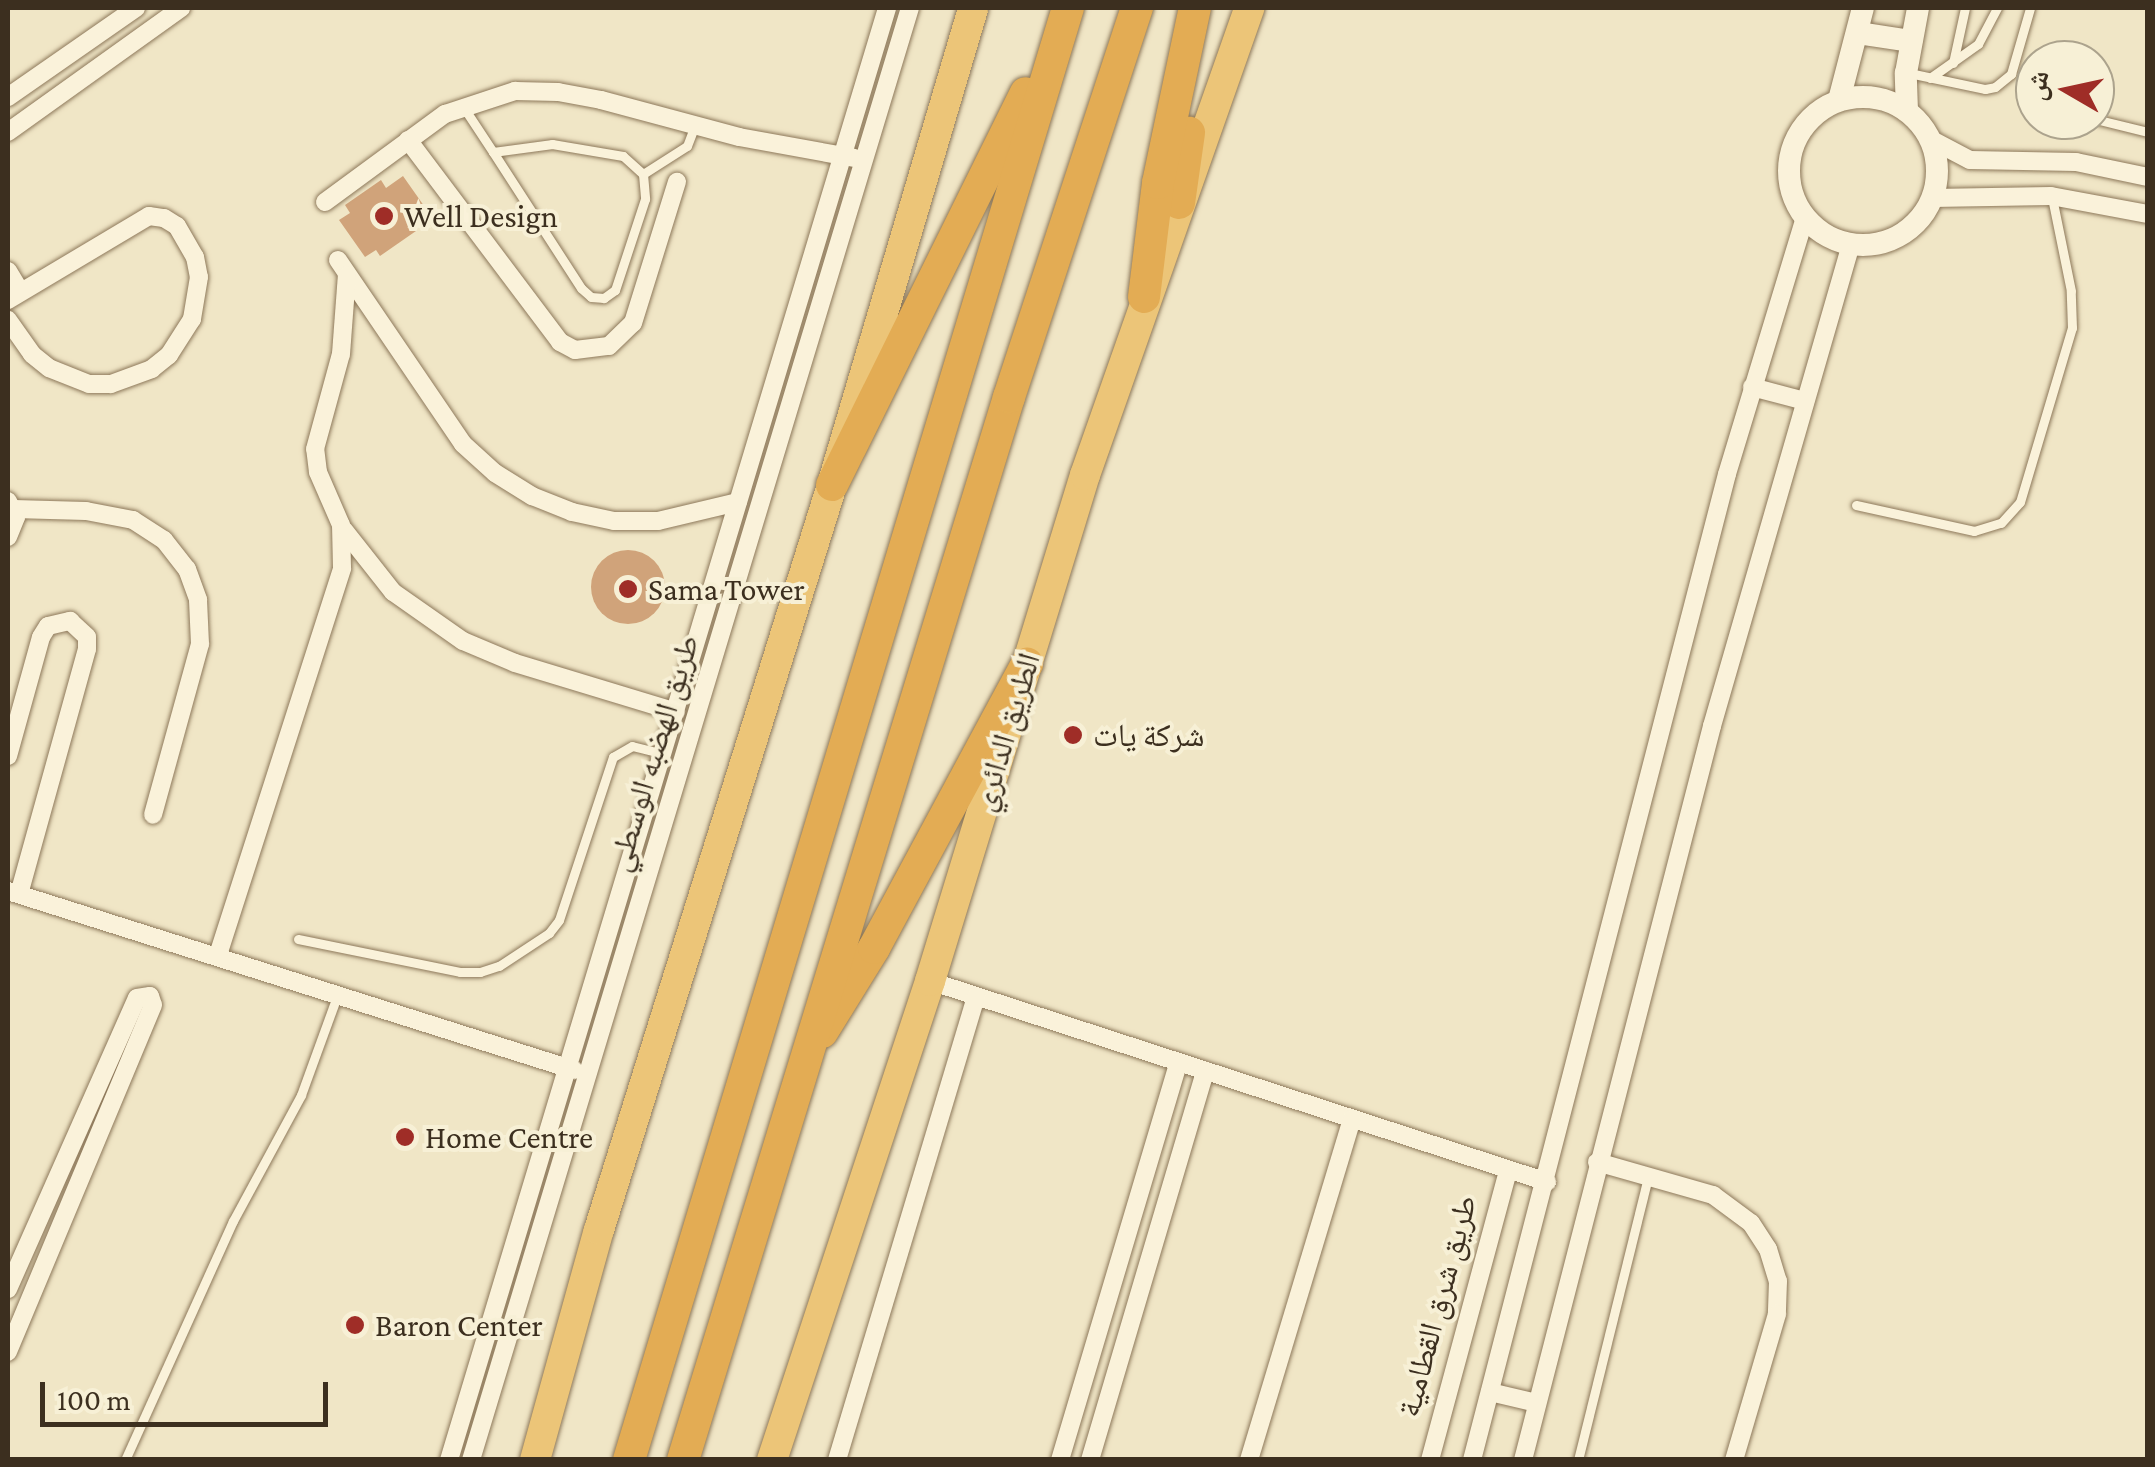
<!DOCTYPE html>
<html>
<head>
<meta charset="utf-8">
<style>
  body { margin:0 }
  #map { position:relative; width:2155px; height:1467px; overflow:hidden; background:#f0e6c6; font-family:"Crimson Pro","Noto Naskh Arabic",serif }
  div>[style] { position:absolute }
  .building>* { inset:0; background:#d0a37a }
  .round { border-radius:50% }
  .roads { filter:drop-shadow(0 0 2px #8d785a) drop-shadow(0 0 2px #8d785a) }
  .service>* { height:9px; margin:-4.5px; padding:0 4.5px; transform-origin:4.5px; border-radius:4.5px; background:#faf2da }
  .minor>* { height:18px; margin:-9px; padding:0 9px; transform-origin:9px; border-radius:9px; background:#faf2da }
  .tertiary>* { height:22px; margin:-11px; padding:0 11px; transform-origin:11px; border-radius:11px; background:#faf2da }
  .tertiary>.ring { margin:-11px; padding:0; box-sizing:content-box; background:none; border:22px solid #faf2da; border-radius:50% }
  .trunk>* { height:30px; margin:-15px; padding:0 15px; transform-origin:15px; border-radius:15px; background:#ecc578 }
  .motorway>* { height:32px; margin:-16px; padding:0 16px; transform-origin:16px; border-radius:16px; background:#e3ac54 }
  .dots>* { width:28px; height:28px; translate:-50% -50%; box-sizing:border-box; border:5px solid #f7f0d6; border-radius:50% }
  span { translate:-50% -50%; white-space:nowrap; text-align:center; line-height:1.15; -webkit-text-stroke:8px #f7f0d6; paint-order:stroke }
  .poi-label { font-size:32px; color:#3c2f1f }
  .left { translate:0 -50%; text-align:left }
  .street-label { font-size:32px; color:#3c2f1f }
  .frame { position:absolute; inset:0; border:10px solid #3c2f1f; pointer-events:none }
  .north { position:absolute; left:2015px; top:40px; width:100px; height:100px; box-sizing:border-box; background:#f7f0d6; border:2px solid #aca38d; border-radius:50%; rotate:279deg; font-size:28px; font-weight:700; line-height:40px; text-align:center; color:#3c2f1f }
  .north::after { content:''; display:block; margin:auto; width:35px; height:45px; background:#9f2d27; clip-path:polygon(50% 0,100% 100%,50% 72%,0 100%) }
  .scale { position:absolute; left:40px; top:1382px; width:288px; height:45px; box-sizing:border-box; border:5px solid #3c2f1f; border-top:0; padding-left:12px; font-size:30px; line-height:35px; white-space:nowrap; color:#3c2f1f; -webkit-text-stroke:8px #f7f0d6; paint-order:stroke }
</style>
</head>
<body>
<div id="map">
  <div class="building">
    <div style="clip-path:polygon(403px 176px,429px 213px,412px 225px,416px 231px,380px 256px,376px 250px,365px 257px,339px 220px,350px 213px,345px 205px,381px 180px,386px 188px)"></div>
    <div class="round" style="left:591px;top:550px;width:74px;height:74px"></div>
  </div>
  <div class="roads">
    <div class="service">
      <div style="left:1953px;top:63px;width:56px;rotate:-77.7deg"></div>
      <div style="left:1909px;top:73px;width:78px;rotate:11.9deg"></div>
      <div style="left:1985px;top:89px;width:10px;rotate:-11deg"></div>
      <div style="left:1995px;top:87px;width:21px;rotate:-39deg"></div>
      <div style="left:2011px;top:74px;width:69px;rotate:-73.9deg"></div>
      <div style="left:1930px;top:78px;width:59px;rotate:-35.3deg"></div>
      <div style="left:1978px;top:44px;width:41px;rotate:-62.2deg"></div>
      <div style="left:464px;top:108px;width:53px;rotate:56.6deg"></div>
      <div style="left:2095px;top:119px;width:55px;rotate:13.8deg"></div>
      <div style="left:552px;top:144px;width:72px;rotate:9.6deg"></div>
      <div style="left:623px;top:156px;width:27px;rotate:42deg"></div>
      <div style="left:643px;top:174px;width:25px;rotate:85deg"></div>
      <div style="left:645px;top:199px;width:96px;rotate:108.2deg"></div>
      <div style="left:615px;top:290px;width:14px;rotate:144deg"></div>
      <div style="left:604px;top:298px;width:13px;rotate:-176deg"></div>
      <div style="left:591px;top:297px;width:13px;rotate:-138deg"></div>
      <div style="left:581px;top:288px;width:162px;rotate:-122.9deg"></div>
      <div style="left:493px;top:152px;width:60px;rotate:-7.7deg"></div>
      <div style="left:643px;top:174px;width:52px;rotate:-32.5deg"></div>
      <div style="left:687px;top:146px;width:22px;rotate:-69deg"></div>
      <div style="left:1856px;top:505px;width:121px;rotate:12.4deg"></div>
      <div style="left:1974px;top:531px;width:28px;rotate:-17deg"></div>
      <div style="left:2001px;top:523px;width:28px;rotate:-48deg"></div>
      <div style="left:2020px;top:502px;width:182px;rotate:-73.4deg"></div>
      <div style="left:2072px;top:328px;width:37px;rotate:-92deg"></div>
      <div style="left:2071px;top:291px;width:95px;rotate:-101.5deg"></div>
      <div style="left:298px;top:939px;width:165px;rotate:11.5deg"></div>
      <div style="left:460px;top:972px;width:20px"></div>
      <div style="left:480px;top:972px;width:20px;rotate:-18deg"></div>
      <div style="left:499px;top:966px;width:60px;rotate:-33.4deg"></div>
      <div style="left:549px;top:933px;width:16px;rotate:-52deg"></div>
      <div style="left:559px;top:920px;width:172px;rotate:-71.7deg"></div>
      <div style="left:613px;top:757px;width:22px;rotate:-30deg"></div>
      <div style="left:632px;top:746px;width:30px;rotate:14deg"></div>
      <div style="left:125px;top:1460px;width:262px;rotate:-65.7deg"></div>
      <div style="left:233px;top:1221px;width:143px;rotate:-61.6deg"></div>
      <div style="left:301px;top:1095px;width:105px;rotate:-70deg"></div>
      <div style="left:1578px;top:1460px;width:292px;rotate:-76.1deg"></div>
    </div>
    <div class="minor">
      <div style="left:8px;top:97px;width:156px;rotate:-34.8deg"></div>
      <div style="left:8px;top:132px;width:213px;rotate:-35.6deg"></div>
      <div style="left:1930px;top:139px;width:45px;rotate:27.7deg"></div>
      <div style="left:1970px;top:160px;width:106px;rotate:1.1deg"></div>
      <div style="left:2076px;top:162px;width:74px;rotate:11.8deg"></div>
      <div style="left:408px;top:140px;width:253px;rotate:53deg"></div>
      <div style="left:560px;top:342px;width:17px;rotate:28deg"></div>
      <div style="left:575px;top:350px;width:34px;rotate:-7deg"></div>
      <div style="left:609px;top:346px;width:33px;rotate:-44deg"></div>
      <div style="left:633px;top:323px;width:148px;rotate:-72.7deg"></div>
      <div style="left:1932px;top:198px;width:119px;rotate:-1deg"></div>
      <div style="left:2051px;top:196px;width:99px;rotate:10.5deg"></div>
      <div style="left:325px;top:202px;width:149px;rotate:-36.3deg"></div>
      <div style="left:445px;top:114px;width:74px;rotate:-18.2deg"></div>
      <div style="left:515px;top:91px;width:43px;rotate:1.3deg"></div>
      <div style="left:558px;top:92px;width:44px;rotate:10.5deg"></div>
      <div style="left:601px;top:100px;width:143px;rotate:15deg"></div>
      <div style="left:739px;top:137px;width:117px;rotate:10.3deg"></div>
      <div style="left:338px;top:260px;width:222px;rotate:55.8deg"></div>
      <div style="left:463px;top:444px;width:43px;rotate:42.2deg"></div>
      <div style="left:495px;top:473px;width:44px;rotate:31.9deg"></div>
      <div style="left:532px;top:496px;width:43px;rotate:21.8deg"></div>
      <div style="left:572px;top:512px;width:43px;rotate:12.1deg"></div>
      <div style="left:614px;top:521px;width:44px"></div>
      <div style="left:658px;top:521px;width:82px;rotate:-13.4deg"></div>
      <div style="left:8px;top:271px;width:23px;rotate:59deg"></div>
      <div style="left:8px;top:300px;width:164px;rotate:-30.8deg"></div>
      <div style="left:149px;top:216px;width:15px;rotate:8deg"></div>
      <div style="left:164px;top:218px;width:15px;rotate:32deg"></div>
      <div style="left:177px;top:226px;width:36px;rotate:60deg"></div>
      <div style="left:195px;top:257px;width:20px;rotate:79deg"></div>
      <div style="left:199px;top:277px;width:43px;rotate:99.5deg"></div>
      <div style="left:192px;top:319px;width:43px;rotate:122.6deg"></div>
      <div style="left:169px;top:355px;width:22px;rotate:141deg"></div>
      <div style="left:152px;top:369px;width:44px;rotate:159.9deg"></div>
      <div style="left:111px;top:384px;width:22px;rotate:180deg"></div>
      <div style="left:89px;top:384px;width:43px;rotate:-158.2deg"></div>
      <div style="left:49px;top:368px;width:22px;rotate:-141deg"></div>
      <div style="left:32px;top:354px;width:42px;rotate:-125.2deg"></div>
      <div style="left:1752px;top:387px;width:55px;rotate:14.8deg"></div>
      <div style="left:14px;top:509px;width:72px;rotate:1.6deg"></div>
      <div style="left:86px;top:511px;width:48px;rotate:10.8deg"></div>
      <div style="left:133px;top:520px;width:37px;rotate:33deg"></div>
      <div style="left:164px;top:540px;width:37px;rotate:52deg"></div>
      <div style="left:187px;top:569px;width:33px;rotate:70deg"></div>
      <div style="left:198px;top:600px;width:44px;rotate:87.4deg"></div>
      <div style="left:200px;top:644px;width:177px;rotate:105.4deg"></div>
      <div style="left:344px;top:530px;width:79px;rotate:51.7deg"></div>
      <div style="left:393px;top:592px;width:85px;rotate:35deg"></div>
      <div style="left:463px;top:641px;width:56px;rotate:22.9deg"></div>
      <div style="left:515px;top:663px;width:168px;rotate:16.9deg"></div>
      <div style="left:8px;top:537px;width:22px;rotate:-68deg"></div>
      <div style="left:16px;top:517px;width:18px;rotate:-117deg"></div>
      <div style="left:8px;top:756px;width:123px;rotate:-74.5deg"></div>
      <div style="left:41px;top:637px;width:13px;rotate:-58deg"></div>
      <div style="left:48px;top:626px;width:23px;rotate:-13deg"></div>
      <div style="left:70px;top:621px;width:23px;rotate:43deg"></div>
      <div style="left:87px;top:637px;width:12px;rotate:90deg"></div>
      <div style="left:87px;top:649px;width:254px;rotate:105.5deg"></div>
      <div style="left:8px;top:891px;width:594px;rotate:17.55deg"></div>
      <div style="left:218px;top:955px;width:406px;rotate:-72.2deg"></div>
      <div style="left:342px;top:568px;width:43px;rotate:-91.3deg"></div>
      <div style="left:341px;top:525px;width:58px;rotate:-113.5deg"></div>
      <div style="left:318px;top:472px;width:23px;rotate:-97deg"></div>
      <div style="left:315px;top:449px;width:98px;rotate:-74.7deg"></div>
      <div style="left:341px;top:354px;width:79px;rotate:-85.7deg"></div>
      <div style="left:930px;top:981px;width:649px;rotate:18.04deg"></div>
      <div style="left:1597px;top:1162px;width:121px;rotate:15.9deg"></div>
      <div style="left:1713px;top:1195px;width:47px;rotate:36.4deg"></div>
      <div style="left:1751px;top:1223px;width:31px;rotate:57deg"></div>
      <div style="left:1768px;top:1249px;width:34px;rotate:73deg"></div>
      <div style="left:1778px;top:1281px;width:33px;rotate:92deg"></div>
      <div style="left:1777px;top:1314px;width:152px;rotate:106.4deg"></div>
      <div style="left:8px;top:1289px;width:318px;rotate:-66.1deg"></div>
      <div style="left:137px;top:998px;width:13px;rotate:-9deg"></div>
      <div style="left:150px;top:996px;width:9px;rotate:72deg"></div>
      <div style="left:153px;top:1005px;width:376px;rotate:112.7deg"></div>
      <div style="left:1490px;top:1392px;width:48px;rotate:13.2deg"></div>
      <div style="left:449px;top:1460px;width:1517px;rotate:-73.21deg"></div>
      <div style="left:471px;top:1460px;width:1517px;rotate:-73.18deg"></div>
      <div style="left:837px;top:1460px;width:484px;rotate:-73.3deg"></div>
      <div style="left:1060px;top:1460px;width:415px;rotate:-73.4deg"></div>
      <div style="left:1090px;top:1460px;width:406px;rotate:-73.5deg"></div>
      <div style="left:1249px;top:1460px;width:356px;rotate:-73.2deg"></div>
      <div style="left:1430px;top:1460px;width:300px;rotate:-74.9deg"></div>
      <div style="left:1472px;top:1460px;width:1018px;rotate:-75.5deg"></div>
      <div style="left:1727px;top:474px;width:268px;rotate:-73.1deg"></div>
      <div style="left:1523px;top:1460px;width:758px;rotate:-75.56deg"></div>
      <div style="left:1712px;top:726px;width:502px;rotate:-73.91deg"></div>
    </div>
    <div class="tertiary">
      <div style="left:1858px;top:33px;width:54px;rotate:8.6deg"></div>
      <div class="ring" style="left:1789px;top:97px;width:126px;height:126px"></div>
      <div style="left:1839px;top:100px;width:95px;rotate:-75.4deg"></div>
      <div style="left:1907px;top:111px;width:38px;rotate:-92deg"></div>
      <div style="left:1906px;top:73px;width:66px;rotate:-79.5deg"></div>
    </div>
    <div class="trunk">
      <div style="left:535px;top:1460px;width:239px;rotate:-74.5deg"></div>
      <div style="left:599px;top:1230px;width:781px;rotate:-72.63deg"></div>
      <div style="left:832px;top:485px;width:497px;rotate:-73.5deg"></div>
      <div style="left:772px;top:1460px;width:504px;rotate:-71.74deg"></div>
      <div style="left:930px;top:981px;width:529px;rotate:-72.97deg"></div>
      <div style="left:1085px;top:475px;width:495px;rotate:-70.6deg"></div>
    </div>
    <div class="motorway">
      <div style="left:1179px;top:203px;width:71px;rotate:-81.9deg"></div>
      <div style="left:1144px;top:297px;width:115px;rotate:-83deg"></div>
      <div style="left:1158px;top:183px;width:179px;rotate:-78.1deg"></div>
      <div style="left:832px;top:485px;width:437px;rotate:-63.7deg"></div>
      <div style="left:822px;top:1032px;width:99px;rotate:-58.2deg"></div>
      <div style="left:874px;top:948px;width:323px;rotate:-61.7deg"></div>
      <div style="left:629px;top:1460px;width:1517px;rotate:-73.18deg"></div>
      <div style="left:683px;top:1460px;width:1112px;rotate:-72.95deg"></div>
      <div style="left:1009px;top:397px;width:410px;rotate:-71.8deg"></div>
    </div>
  </div>
  <div class="dots">
    <div style="left:384px;top:216px;background:#9f2d27"></div>
    <div style="left:628px;top:589px;background:#9f2d27"></div>
    <div style="left:1073px;top:735px;background:#9f2d27"></div>
    <div style="left:405px;top:1137px;background:#9f2d27"></div>
    <div style="left:355px;top:1325px;background:#9f2d27"></div>
  </div>
  <div class="poi-label">
    <span class="left" style="left:404px;top:216px">Well Design</span>
    <span class="left" style="left:648px;top:589px">Sama Tower</span>
    <span class="left" style="left:1093px;top:735px">شركة يات</span>
    <span class="left" style="left:425px;top:1137px">Home Centre</span>
    <span class="left" style="left:375px;top:1325px">Baron Center</span>
  </div>
  <div class="street-label">
    <span style="left:1006px;top:732px;rotate:-73deg">الطريق الدائري</span>
    <span style="left:653px;top:753px;rotate:-73deg">طريق الهضبه الوسطي</span>
    <span style="left:1437px;top:1306px;rotate:-75deg">طريق شرق القطامية</span>
  </div>
  <div class="frame"></div>
  <div class="north">ش</div>
  <div class="scale">100 m</div>
</div>
</body>
</html>
